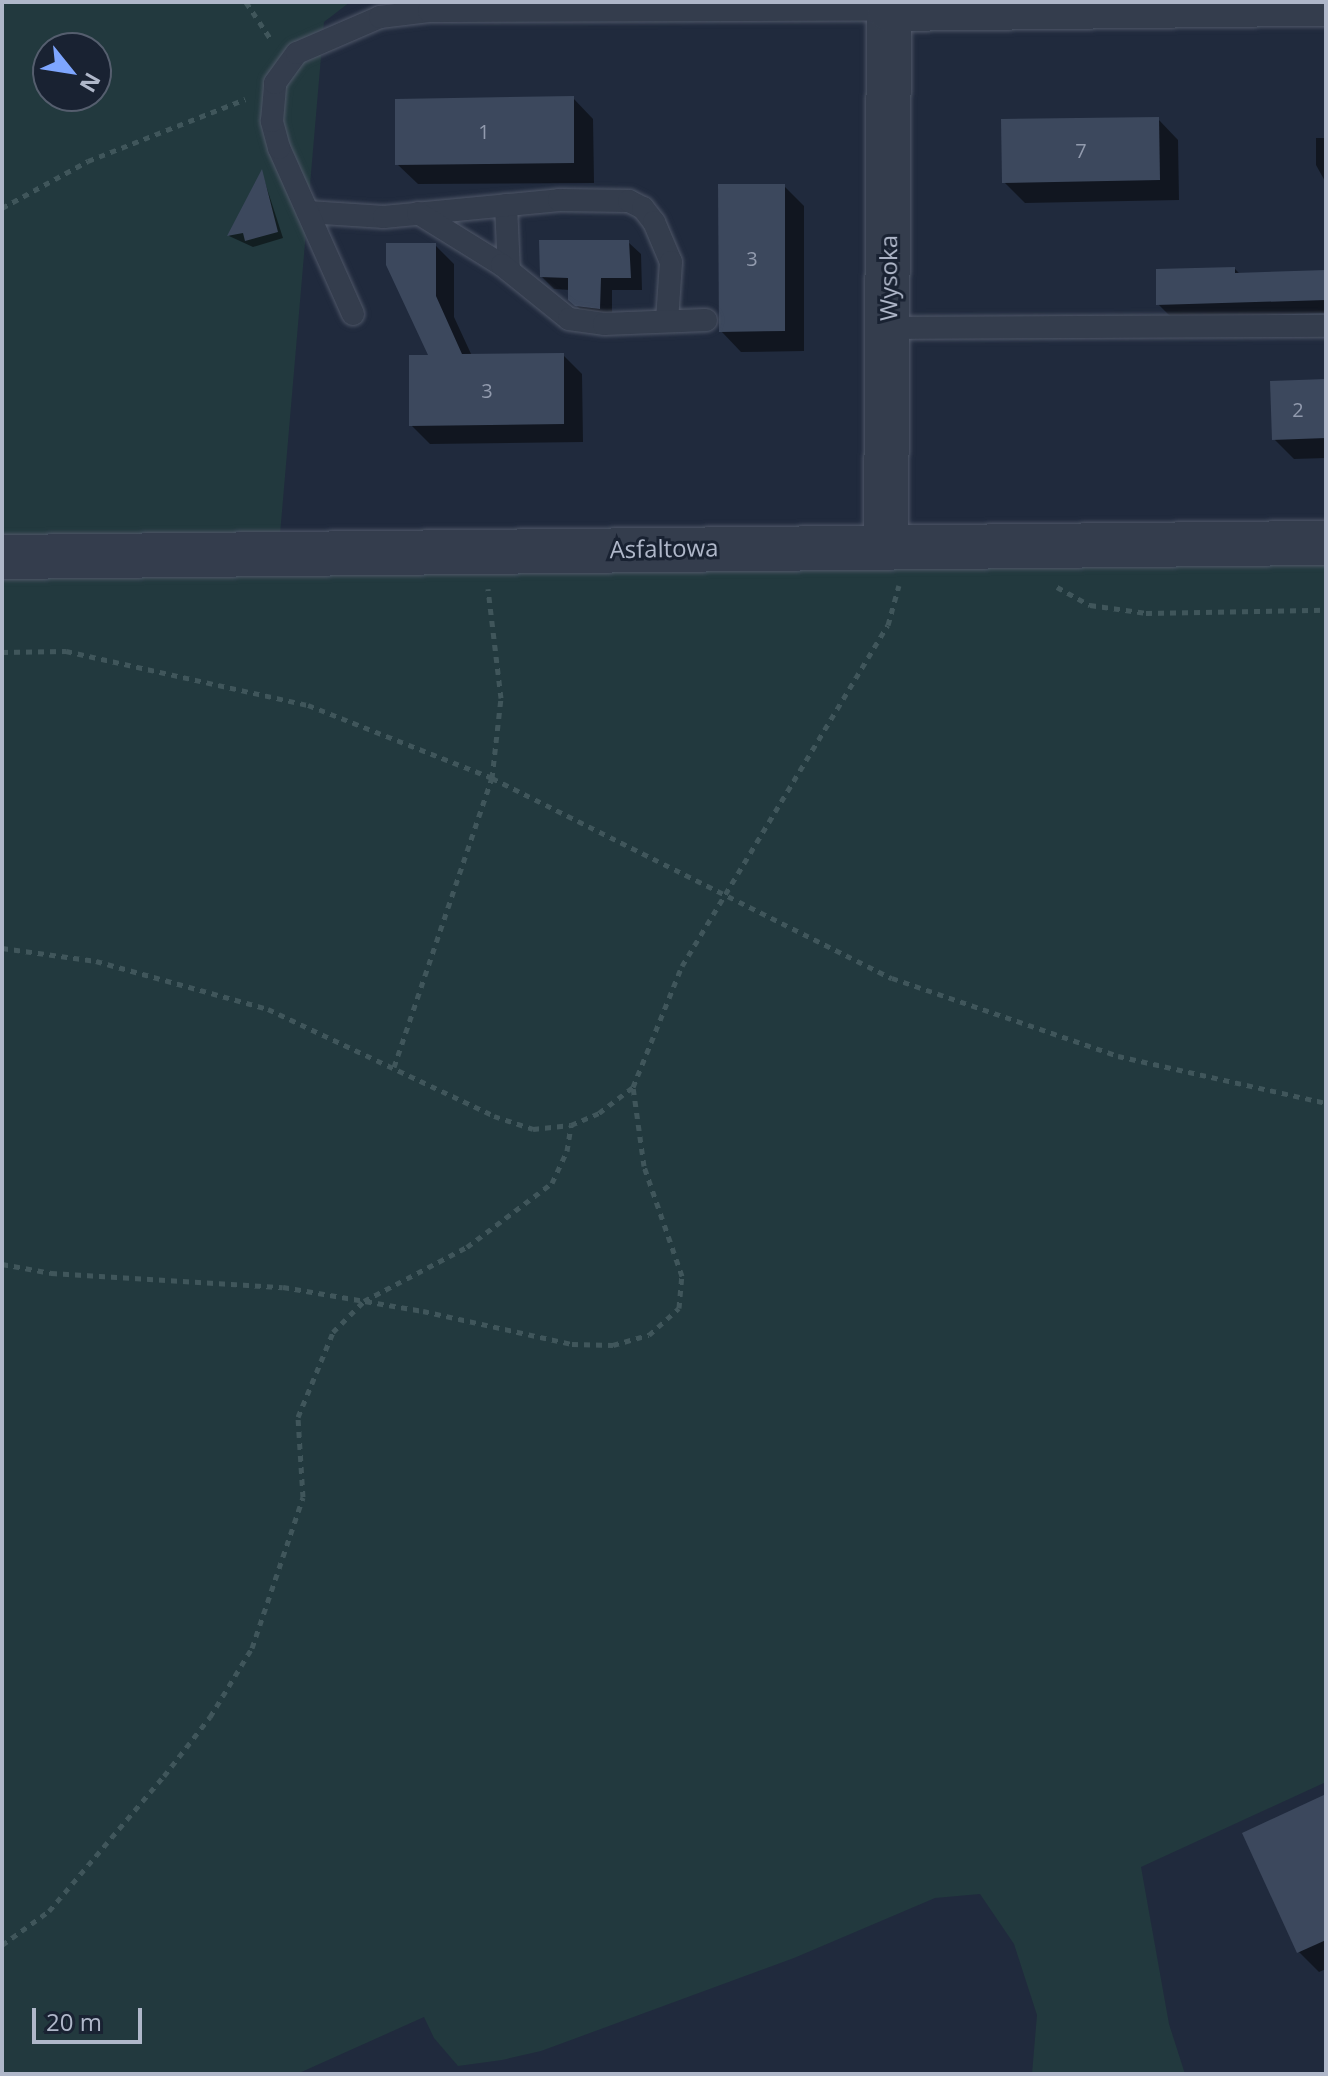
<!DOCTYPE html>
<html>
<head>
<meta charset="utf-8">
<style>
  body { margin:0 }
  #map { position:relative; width:1328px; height:2076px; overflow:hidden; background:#202a3d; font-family:"Open Sans",sans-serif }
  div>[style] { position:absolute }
  .green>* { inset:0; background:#22393e }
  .shadow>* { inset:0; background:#0007 }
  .building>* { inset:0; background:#3c485d }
  .path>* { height:5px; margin-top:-2.5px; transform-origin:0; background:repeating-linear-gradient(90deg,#40565b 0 6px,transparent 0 12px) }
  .roads { filter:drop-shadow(0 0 2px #4f5768) drop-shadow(0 0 2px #4f5768) }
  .lane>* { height:22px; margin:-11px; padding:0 11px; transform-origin:11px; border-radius:11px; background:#343d4d }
  .street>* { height:44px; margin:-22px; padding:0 22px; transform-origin:22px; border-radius:22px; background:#343d4d }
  span { translate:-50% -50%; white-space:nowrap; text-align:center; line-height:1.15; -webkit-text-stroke:6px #192232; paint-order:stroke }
  .number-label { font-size:20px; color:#929bae }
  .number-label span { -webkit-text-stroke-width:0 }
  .street-label { font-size:24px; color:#afb7c9 }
  .frame { position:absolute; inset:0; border:4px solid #afb7c9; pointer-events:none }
  .north { position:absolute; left:32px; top:32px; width:80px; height:80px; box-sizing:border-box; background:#192232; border:2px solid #555e6e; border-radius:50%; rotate:120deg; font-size:22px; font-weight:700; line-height:32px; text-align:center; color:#afb7c9 }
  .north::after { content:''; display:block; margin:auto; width:28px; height:36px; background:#7ea6ff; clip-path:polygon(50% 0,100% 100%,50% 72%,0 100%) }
  .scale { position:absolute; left:32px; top:2008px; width:110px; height:36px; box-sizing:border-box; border:4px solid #afb7c9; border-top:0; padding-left:10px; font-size:24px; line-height:28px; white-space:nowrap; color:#afb7c9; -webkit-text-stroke:6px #192232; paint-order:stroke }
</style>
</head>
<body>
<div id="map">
  <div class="green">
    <div style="clip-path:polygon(evenodd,2px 2px,350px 2px,324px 22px,279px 546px,1326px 536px,1326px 1782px,1141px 1867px,1169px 2024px,1185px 2074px,1032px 2074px,1037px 2015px,1014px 1944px,980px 1894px,935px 1898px,794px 1958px,541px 2051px,502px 2060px,458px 2066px,434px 2038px,424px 2017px,297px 2074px,2px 2074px,2px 2px,48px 48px,96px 48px,96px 96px,48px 96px,48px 48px)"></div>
  </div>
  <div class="shadow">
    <div style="clip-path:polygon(573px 98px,593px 119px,594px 183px,418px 184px,397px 164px)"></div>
    <div style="clip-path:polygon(1325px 117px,1326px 117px,1326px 183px,1316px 165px,1316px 138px,1325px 138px)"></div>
    <div style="clip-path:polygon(1158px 119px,1178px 140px,1179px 200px,1025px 203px,1004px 182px)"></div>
    <div style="clip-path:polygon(262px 173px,283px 238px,253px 247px,229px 236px)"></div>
    <div style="clip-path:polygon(784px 186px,804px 206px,804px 351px,741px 352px,721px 331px)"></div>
    <div style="clip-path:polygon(628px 242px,641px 254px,642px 290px,612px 290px,612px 321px,583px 312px,570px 299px,570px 290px,554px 289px,542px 277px)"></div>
    <div style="clip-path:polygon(435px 245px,454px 264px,454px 317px,472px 356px,563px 355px,582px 374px,583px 442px,430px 444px,411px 425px,431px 357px)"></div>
    <div style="clip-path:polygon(1235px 269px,1241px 275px,1326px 272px,1326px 313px,1172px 318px,1158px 304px)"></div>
    <div style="clip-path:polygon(1326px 381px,1326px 458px,1294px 459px,1274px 439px)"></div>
    <div style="clip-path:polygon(1326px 1796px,1326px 1969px,1319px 1972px,1299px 1952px)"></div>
  </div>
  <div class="building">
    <div style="clip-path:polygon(574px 96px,574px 163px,395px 165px,395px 99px)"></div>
    <div style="clip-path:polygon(1159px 117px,1160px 180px,1002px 183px,1001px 119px)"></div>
    <div style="clip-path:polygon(262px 169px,278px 232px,245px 241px,243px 233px,227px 236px)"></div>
    <div style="clip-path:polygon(718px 184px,785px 184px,785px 331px,719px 332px)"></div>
    <div style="clip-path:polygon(539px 240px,629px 240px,631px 278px,601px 278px,600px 309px,575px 306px,568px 300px,568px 278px,540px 277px)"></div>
    <div style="clip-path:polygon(386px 243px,436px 243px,436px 296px,462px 354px,564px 353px,564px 424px,409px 426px,409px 355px,428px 355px,386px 265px)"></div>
    <div style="clip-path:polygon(1235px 267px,1235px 273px,1326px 270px,1326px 300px,1156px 305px,1156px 269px)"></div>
    <div style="clip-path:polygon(1326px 379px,1326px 438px,1272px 440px,1270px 381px)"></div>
    <div style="clip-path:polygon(1326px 1794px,1326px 1940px,1297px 1953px,1242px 1833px)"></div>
  </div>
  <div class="path">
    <div style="left:246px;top:2px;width:47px;rotate:56.3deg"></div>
    <div style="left:2px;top:208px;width:98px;rotate:-28.7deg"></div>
    <div style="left:88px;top:161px;width:169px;rotate:-21.5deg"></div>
    <div style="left:1057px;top:587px;width:38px;rotate:29deg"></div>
    <div style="left:1090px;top:605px;width:57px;rotate:8.1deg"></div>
    <div style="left:1146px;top:613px;width:180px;rotate:-1deg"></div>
    <div style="left:2px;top:652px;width:64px;rotate:-0.9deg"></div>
    <div style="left:66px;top:651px;width:248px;rotate:12.6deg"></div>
    <div style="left:308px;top:705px;width:198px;rotate:21.6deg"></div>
    <div style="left:492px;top:778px;width:447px;rotate:26.6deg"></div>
    <div style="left:892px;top:978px;width:239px;rotate:19deg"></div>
    <div style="left:1118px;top:1056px;width:213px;rotate:12.7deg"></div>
    <div style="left:2px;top:948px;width:95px;rotate:7.9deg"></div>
    <div style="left:96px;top:961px;width:179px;rotate:15.6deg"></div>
    <div style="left:268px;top:1009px;width:250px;rotate:25.3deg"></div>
    <div style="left:494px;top:1116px;width:41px;rotate:18.4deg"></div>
    <div style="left:533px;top:1129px;width:38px;rotate:-6deg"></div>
    <div style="left:571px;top:1125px;width:30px;rotate:-23deg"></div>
    <div style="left:599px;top:1113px;width:43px;rotate:-37.4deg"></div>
    <div style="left:633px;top:1087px;width:131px;rotate:-68deg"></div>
    <div style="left:682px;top:966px;width:398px;rotate:-58.9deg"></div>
    <div style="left:888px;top:625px;width:41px;rotate:-74.6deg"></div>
    <div style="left:394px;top:1067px;width:305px;rotate:-71.3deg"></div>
    <div style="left:492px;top:778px;width:81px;rotate:-83.6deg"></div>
    <div style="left:501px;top:698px;width:110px;rotate:-96.8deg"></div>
    <div style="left:2px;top:1264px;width:50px;rotate:10.4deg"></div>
    <div style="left:51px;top:1273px;width:232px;rotate:3.5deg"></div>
    <div style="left:283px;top:1287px;width:142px;rotate:9.7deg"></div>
    <div style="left:423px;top:1311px;width:153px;rotate:12.5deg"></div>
    <div style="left:572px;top:1344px;width:41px;rotate:1.4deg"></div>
    <div style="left:613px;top:1345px;width:37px;rotate:-16deg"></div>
    <div style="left:649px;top:1335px;width:40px;rotate:-42deg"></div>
    <div style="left:679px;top:1308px;width:32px;rotate:-85deg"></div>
    <div style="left:682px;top:1276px;width:116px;rotate:-109.1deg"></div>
    <div style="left:644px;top:1166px;width:80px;rotate:-97.9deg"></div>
    <div style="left:2px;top:1945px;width:58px;rotate:-35.9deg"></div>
    <div style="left:49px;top:1911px;width:177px;rotate:-49.6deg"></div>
    <div style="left:164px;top:1776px;width:75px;rotate:-52.1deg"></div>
    <div style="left:210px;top:1717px;width:81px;rotate:-58.7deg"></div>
    <div style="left:252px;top:1648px;width:159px;rotate:-71.3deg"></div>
    <div style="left:303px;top:1497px;width:80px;rotate:-93.6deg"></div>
    <div style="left:298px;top:1417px;width:92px;rotate:-67.6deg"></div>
    <div style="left:333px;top:1332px;width:44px;rotate:-45deg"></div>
    <div style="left:364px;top:1301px;width:116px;rotate:-27.7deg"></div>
    <div style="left:467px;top:1247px;width:106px;rotate:-37deg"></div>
    <div style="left:552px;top:1183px;width:35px;rotate:-65deg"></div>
    <div style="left:567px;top:1151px;width:26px;rotate:-81deg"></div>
  </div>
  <div class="roads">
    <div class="lane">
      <div style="left:506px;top:205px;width:65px;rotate:87.4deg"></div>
      <div style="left:308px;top:212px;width:76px;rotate:3.8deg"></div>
      <div style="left:384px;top:217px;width:176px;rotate:-5.5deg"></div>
      <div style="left:559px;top:200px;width:70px;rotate:0.8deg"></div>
      <div style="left:629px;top:201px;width:16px;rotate:27deg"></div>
      <div style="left:643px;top:208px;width:18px;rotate:52deg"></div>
      <div style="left:654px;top:222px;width:43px;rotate:67deg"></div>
      <div style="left:671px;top:262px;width:58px;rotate:93.9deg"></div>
      <div style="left:418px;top:213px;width:99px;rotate:31.8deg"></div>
      <div style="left:502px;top:265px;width:86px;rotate:38.9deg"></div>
      <div style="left:569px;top:319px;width:35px;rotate:8deg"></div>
      <div style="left:604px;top:324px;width:102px;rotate:-2.2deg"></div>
      <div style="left:353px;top:314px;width:182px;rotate:-114deg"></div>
      <div style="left:279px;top:148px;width:28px;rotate:-105deg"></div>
      <div style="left:272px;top:121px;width:38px;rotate:-85deg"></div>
      <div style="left:275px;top:83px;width:37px;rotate:-54deg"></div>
      <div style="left:297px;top:53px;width:90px;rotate:-23.4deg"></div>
      <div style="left:380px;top:17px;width:49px;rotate:-7deg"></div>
      <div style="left:429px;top:11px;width:460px;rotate:-0.2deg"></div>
      <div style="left:888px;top:328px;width:438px;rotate:-0.3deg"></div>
    </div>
    <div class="street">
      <div style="left:886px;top:547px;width:538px;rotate:-89.68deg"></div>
      <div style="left:889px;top:9px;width:437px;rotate:-0.7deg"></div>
      <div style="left:2px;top:557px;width:1324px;rotate:-0.61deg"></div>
    </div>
  </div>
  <div class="number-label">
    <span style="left:484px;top:131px">1</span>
    <span style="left:1081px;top:150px">7</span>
    <span style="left:752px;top:258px">3</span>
    <span style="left:487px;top:390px">3</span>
    <span style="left:1298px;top:409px">2</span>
  </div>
  <div class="street-label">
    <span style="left:888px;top:278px;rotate:-90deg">Wysoka</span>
    <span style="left:664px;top:548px;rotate:-1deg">Asfaltowa</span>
  </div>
  <div class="frame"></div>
  <div class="north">N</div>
  <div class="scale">20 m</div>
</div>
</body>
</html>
